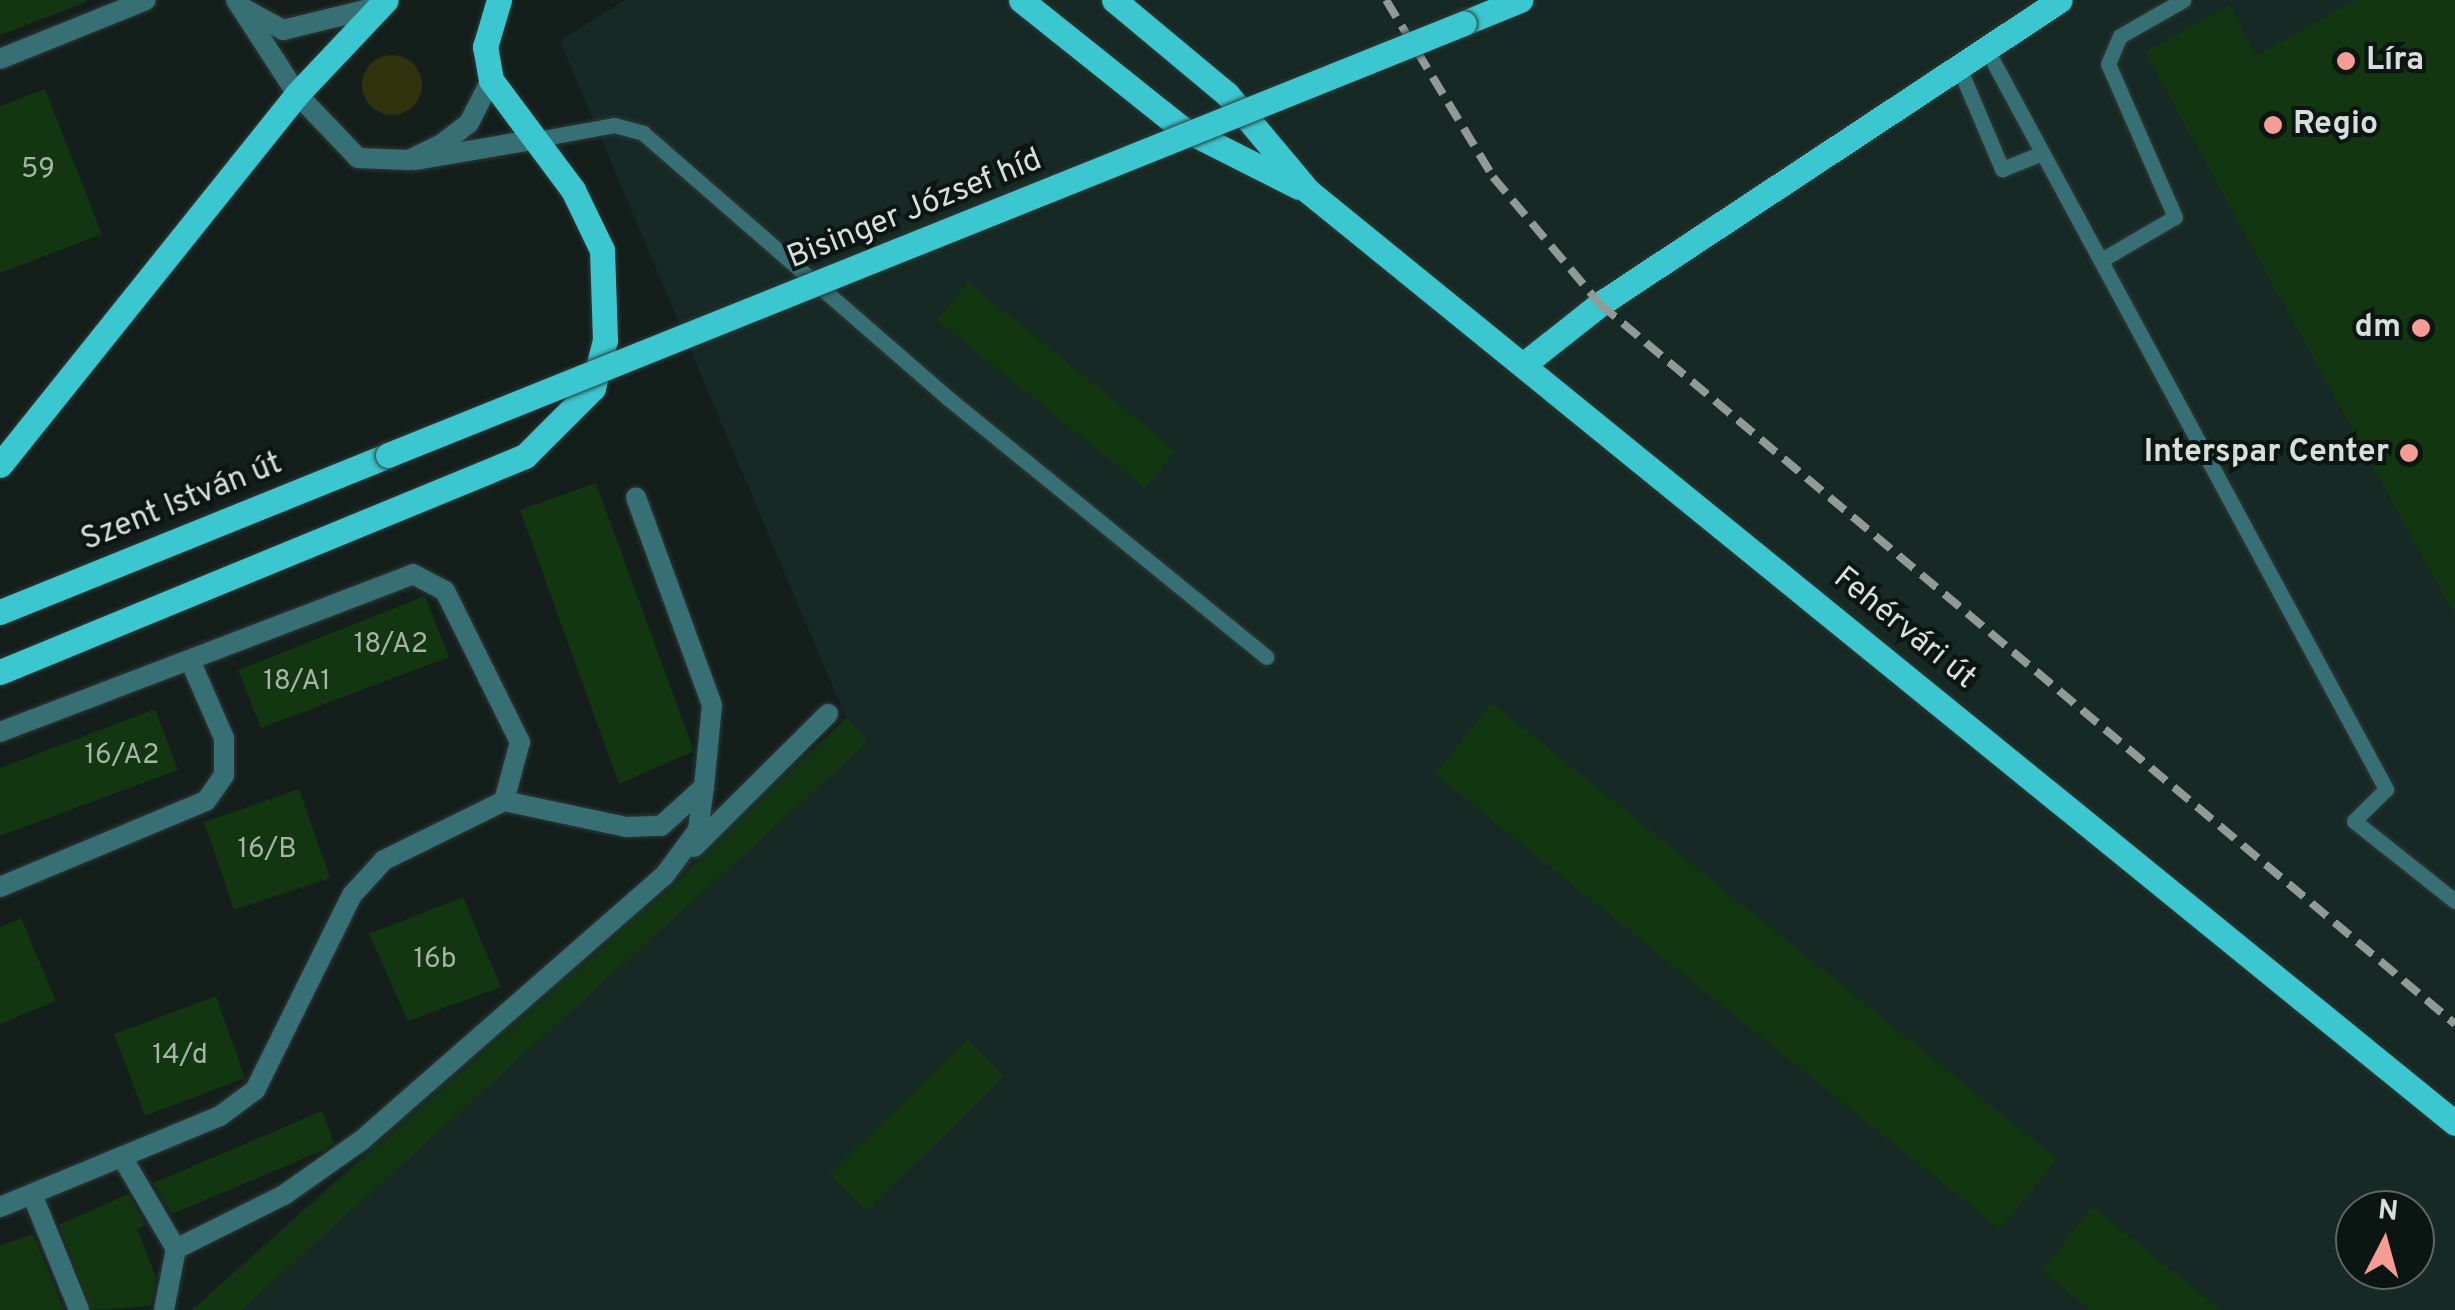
<!DOCTYPE html>
<html>
<head>
<meta charset="utf-8">
<style>
  body { margin:0 }
  #map { position:relative; width:2455px; height:1310px; overflow:hidden; background:#141e1b; font-family:Overpass,sans-serif }
  div>[style] { position:absolute }
  .built>* { inset:0; background:#172924 }
  .green>* { inset:0; background:#30330d }
  .round { border-radius:50% }
  .building>* { inset:0; background:#123610 }
  .roads { filter:drop-shadow(0 0 2px #2f3936) drop-shadow(0 0 2px #2f3936) }
  .service>* { height:15px; margin:-7.5px; padding:0 7.5px; transform-origin:7.5px; border-radius:7.5px; background:#367074 }
  .minor>* { height:20px; margin:-10px; padding:0 10px; transform-origin:10px; border-radius:10px; background:#367074 }
  .primary>* { height:25px; margin:-12.5px; padding:0 12.5px; transform-origin:12.5px; border-radius:12.5px; background:#3bc7cf }
  .rail>* { height:8px; margin-top:-4px; transform-origin:0; background:repeating-linear-gradient(90deg,#929a97 0 20px,transparent 0 30px) }
  .bridges { filter:drop-shadow(0 0 2px #2f3936) drop-shadow(0 0 2px #2f3936) }
  .primary-bridge>* { height:25px; margin:-12.5px; padding:0 12.5px; transform-origin:12.5px; border-radius:12.5px; background:#3bc7cf }
  .dots>* { width:28px; height:28px; translate:-50% -50%; box-sizing:border-box; border:5px solid #0b1512; border-radius:50% }
  span { translate:-50% -50%; white-space:nowrap; text-align:center; line-height:1.15; -webkit-text-stroke:8px #0b1512; paint-order:stroke }
  .number-label { font-size:28px; color:#a6b4a8 }
  .number-label span { -webkit-text-stroke-width:0 }
  .poi-label { font-size:32px; color:#d7dedb; font-weight:700 }
  .left { translate:0 -50%; text-align:left }
  .right { translate:-100% -50%; text-align:right }
  .street-label { font-size:32px; color:#d7dedb }
  .north { position:absolute; left:2335px; top:1190px; width:100px; height:100px; box-sizing:border-box; background:#0b1512; border:2px solid #5d6562; border-radius:50%; rotate:6deg; font-size:28px; font-weight:700; line-height:40px; text-align:center; color:#d7dedb }
  .north::after { content:''; display:block; margin:auto; width:35px; height:45px; background:#f59c94; clip-path:polygon(50% 0,100% 100%,50% 72%,0 100%) }
</style>
</head>
<body>
<div id="map">
  <div class="built">
    <div style="clip-path:polygon(evenodd,625px 0,2455px 0,2455px 1310px,192px 1310px,846px 718px,560px 41px,625px 0,2355px 1210px,2415px 1210px,2415px 1270px,2355px 1270px,2355px 1210px)"></div>
  </div>
  <div class="green">
    <div class="round" style="left:362px;top:55px;width:60px;height:60px"></div>
  </div>
  <div class="building">
    <div style="clip-path:polygon(0 0,85px 0,86px 2px,0 35px)"></div>
    <div style="clip-path:polygon(2356px 0,2455px 0,2455px 616px,2145px 52px,2230px 5px,2256px 56px)"></div>
    <div style="clip-path:polygon(45px 89px,102px 234px,0 273px,0 106px)"></div>
    <div style="clip-path:polygon(968px 282px,1176px 451px,1145px 488px,937px 320px)"></div>
    <div style="clip-path:polygon(596px 483px,694px 751px,619px 784px,520px 510px)"></div>
    <div style="clip-path:polygon(425px 596px,449px 657px,261px 728px,238px 670px)"></div>
    <div style="clip-path:polygon(1492px 703px,2057px 1159px,2000px 1229px,1435px 774px)"></div>
    <div style="clip-path:polygon(155px 709px,178px 770px,0 836px,0 768px)"></div>
    <div style="clip-path:polygon(846px 718px,868px 742px,241px 1310px,192px 1310px,673px 886px)"></div>
    <div style="clip-path:polygon(299px 789px,330px 878px,234px 910px,204px 822px)"></div>
    <div style="clip-path:polygon(463px 897px,501px 987px,408px 1021px,369px 934px)"></div>
    <div style="clip-path:polygon(21px 918px,56px 1001px,0 1024px,0 927px)"></div>
    <div style="clip-path:polygon(216px 996px,245px 1078px,145px 1116px,114px 1034px)"></div>
    <div style="clip-path:polygon(967px 1040px,1004px 1077px,866px 1211px,830px 1174px)"></div>
    <div style="clip-path:polygon(322px 1111px,334px 1143px,324px 1150px,172px 1214px,153px 1183px)"></div>
    <div style="clip-path:polygon(128px 1194px,146px 1225px,137px 1229px,156px 1277px,151px 1306px,92px 1310px,59px 1225px)"></div>
    <div style="clip-path:polygon(2092px 1207px,2221px 1310px,2091px 1310px,2042px 1271px)"></div>
    <div style="clip-path:polygon(33px 1234px,64px 1310px,0 1310px,0 1246px)"></div>
  </div>
  <div class="roads">
    <div class="service">
      <div style="left:1988px;top:52px;width:838px;rotate:61.63deg"></div>
      <div style="left:2386px;top:789px;width:45px;rotate:135deg"></div>
      <div style="left:2354px;top:821px;width:129px;rotate:38.4deg"></div>
      <div style="left:1960px;top:70px;width:108px;rotate:67deg"></div>
      <div style="left:2002px;top:169px;width:41px;rotate:-21.5deg"></div>
      <div style="left:538px;top:139px;width:77px;rotate:-10.4deg"></div>
      <div style="left:614px;top:125px;width:30px;rotate:15deg"></div>
      <div style="left:643px;top:133px;width:405px;rotate:41deg"></div>
      <div style="left:949px;top:399px;width:409px;rotate:39.1deg"></div>
      <div style="left:2103px;top:259px;width:83px;rotate:-30.3deg"></div>
      <div style="left:2175px;top:217px;width:167px;rotate:-113.6deg"></div>
      <div style="left:2108px;top:64px;width:30px;rotate:-67deg"></div>
      <div style="left:2120px;top:36px;width:73px;rotate:-29.7deg"></div>
    </div>
    <div class="minor">
      <div style="left:236px;top:0;width:112px;rotate:57deg"></div>
      <div style="left:297px;top:94px;width:88px;rotate:46.4deg"></div>
      <div style="left:358px;top:158px;width:51px;rotate:2.2deg"></div>
      <div style="left:409px;top:160px;width:37px;rotate:-26deg"></div>
      <div style="left:442px;top:144px;width:34px;rotate:-38deg"></div>
      <div style="left:469px;top:123px;width:48px;rotate:-62.9deg"></div>
      <div style="left:241px;top:7px;width:48px;rotate:28.7deg"></div>
      <div style="left:283px;top:30px;width:97px;rotate:-13.7deg"></div>
      <div style="left:0;top:59px;width:157px;rotate:-22deg"></div>
      <div style="left:416px;top:160px;width:124px;rotate:-9.8deg"></div>
      <div style="left:0;top:732px;width:442px;rotate:-20.9deg"></div>
      <div style="left:413px;top:574px;width:36px;rotate:28deg"></div>
      <div style="left:445px;top:591px;width:169px;rotate:63.6deg"></div>
      <div style="left:520px;top:742px;width:61px;rotate:105.2deg"></div>
      <div style="left:504px;top:801px;width:134px;rotate:153.8deg"></div>
      <div style="left:384px;top:860px;width:47px;rotate:132.4deg"></div>
      <div style="left:352px;top:895px;width:218px;rotate:116.4deg"></div>
      <div style="left:255px;top:1090px;width:44px;rotate:143.4deg"></div>
      <div style="left:220px;top:1116px;width:238px;rotate:157.5deg"></div>
      <div style="left:504px;top:801px;width:125px;rotate:12deg"></div>
      <div style="left:626px;top:827px;width:35px;rotate:-2deg"></div>
      <div style="left:661px;top:826px;width:58px;rotate:-42.2deg"></div>
      <div style="left:704px;top:787px;width:82px;rotate:-84.4deg"></div>
      <div style="left:712px;top:705px;width:221px;rotate:-110.1deg"></div>
      <div style="left:694px;top:847px;width:189px;rotate:-44.8deg"></div>
      <div style="left:0;top:887px;width:223px;rotate:-22.7deg"></div>
      <div style="left:206px;top:801px;width:32px;rotate:-55deg"></div>
      <div style="left:224px;top:775px;width:37px;rotate:-90deg"></div>
      <div style="left:224px;top:738px;width:85px;rotate:-113.6deg"></div>
      <div style="left:122px;top:1157px;width:107px;rotate:59.6deg"></div>
      <div style="left:32px;top:1194px;width:125px;rotate:67.9deg"></div>
      <div style="left:164px;top:1310px;width:62px;rotate:-78.9deg"></div>
      <div style="left:176px;top:1249px;width:121px;rotate:-26.6deg"></div>
      <div style="left:284px;top:1195px;width:95px;rotate:-35.2deg"></div>
      <div style="left:362px;top:1140px;width:401px;rotate:-41.2deg"></div>
      <div style="left:664px;top:876px;width:57px;rotate:-53.5deg"></div>
      <div style="left:698px;top:830px;width:43px;rotate:-82.1deg"></div>
    </div>
    <div class="primary">
      <div style="left:1021px;top:0;width:203px;rotate:38.6deg"></div>
      <div style="left:1180px;top:127px;width:133px;rotate:26.8deg"></div>
      <div style="left:1114px;top:0;width:147px;rotate:39.8deg"></div>
      <div style="left:1227px;top:94px;width:126px;rotate:50.1deg"></div>
      <div style="left:1308px;top:191px;width:1478px;rotate:39.1deg"></div>
      <div style="left:1464px;top:23px;width:61px;rotate:-22.3deg"></div>
      <div style="left:1524px;top:364px;width:97px;rotate:-38.3deg"></div>
      <div style="left:1600px;top:304px;width:551px;rotate:-33.46deg"></div>
      <div style="left:0;top:465px;width:475px;rotate:-51.3deg"></div>
      <div style="left:297px;top:94px;width:129px;rotate:-46.6deg"></div>
      <div style="left:0;top:612px;width:419px;rotate:-22deg"></div>
      <div style="left:0;top:672px;width:568px;rotate:-22.36deg"></div>
      <div style="left:525px;top:456px;width:96px;rotate:-45deg"></div>
      <div style="left:593px;top:388px;width:49px;rotate:-76deg"></div>
      <div style="left:605px;top:340px;width:90px;rotate:-91.9deg"></div>
      <div style="left:602px;top:250px;width:67px;rotate:-115.8deg"></div>
      <div style="left:573px;top:190px;width:137px;rotate:-126.7deg"></div>
      <div style="left:491px;top:80px;width:34px;rotate:-100deg"></div>
      <div style="left:485px;top:47px;width:49px;rotate:-73.4deg"></div>
    </div>
  </div>
  <div class="rail">
    <div style="left:1386px;top:0;width:207px;rotate:58.8deg"></div>
    <div style="left:1493px;top:177px;width:166px;rotate:49.9deg"></div>
    <div style="left:1600px;top:304px;width:1118px;rotate:40.1deg"></div>
  </div>
  <div class="bridges">
    <div class="primary-bridge">
      <div style="left:388px;top:455px;width:1159px;rotate:-21.87deg"></div>
    </div>
  </div>
  <div class="dots">
    <div style="left:2346px;top:61px;background:#f59c94"></div>
    <div style="left:2273px;top:125px;background:#f59c94"></div>
    <div style="left:2421px;top:328px;background:#f59c94"></div>
    <div style="left:2409px;top:453px;background:#f59c94"></div>
  </div>
  <div class="number-label">
    <span style="left:38px;top:170px">59</span>
    <span style="left:391px;top:645px">18/A2</span>
    <span style="left:297px;top:682px">18/A1</span>
    <span style="left:122px;top:756px">16/A2</span>
    <span style="left:267px;top:850px">16/B</span>
    <span style="left:435px;top:960px">16b</span>
    <span style="left:180px;top:1056px">14/d</span>
  </div>
  <div class="poi-label">
    <span class="left" style="left:2366px;top:61px">Líra</span>
    <span class="left" style="left:2293px;top:125px">Regio</span>
    <span class="right" style="left:2401px;top:328px">dm</span>
    <span class="right" style="left:2389px;top:453px">Interspar Center</span>
  </div>
  <div class="street-label">
    <span style="left:915px;top:210px;rotate:-22deg">Bisinger József híd</span>
    <span style="left:182px;top:503px;rotate:-22deg">Szent István út</span>
    <span style="left:1904px;top:629px;rotate:39deg">Fehérvári út</span>
  </div>
  <div class="north">N</div>
</div>
</body>
</html>
